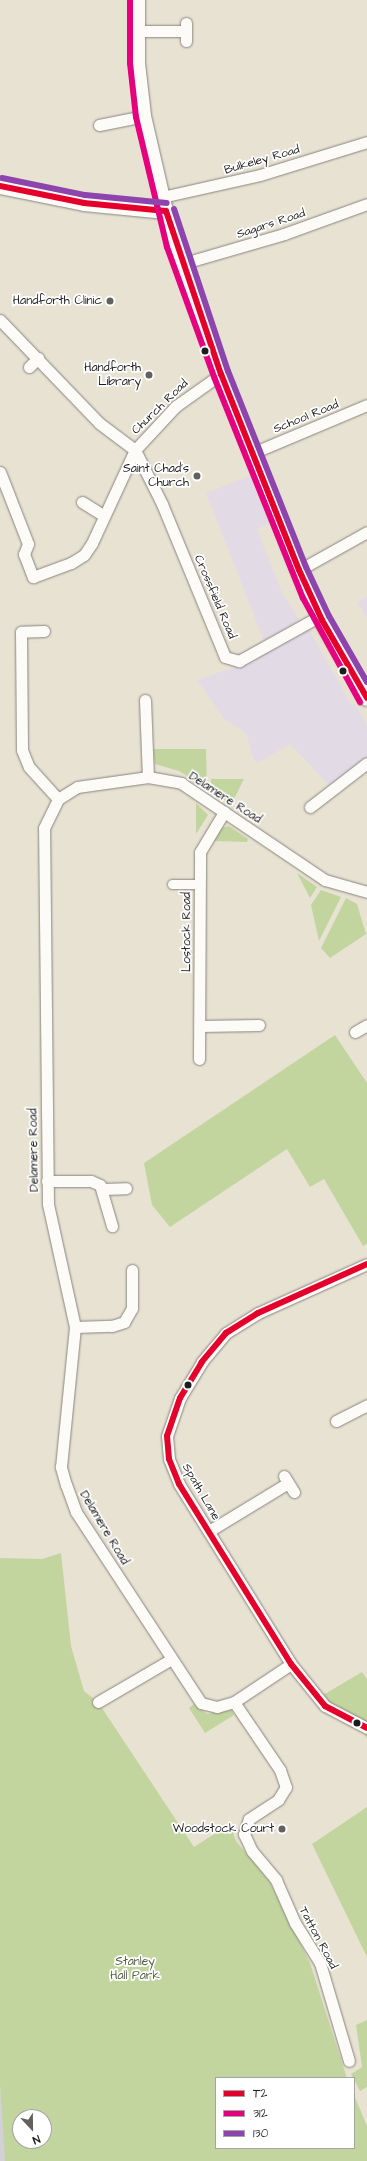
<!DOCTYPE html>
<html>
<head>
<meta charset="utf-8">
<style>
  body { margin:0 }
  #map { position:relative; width:367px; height:2161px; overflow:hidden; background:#e8e2d3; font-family:"Architects Daughter",sans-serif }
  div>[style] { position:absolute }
  .built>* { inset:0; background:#e2dbe6 }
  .industrial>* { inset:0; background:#d3d0d8 }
  .green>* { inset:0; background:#c3d59f }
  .roads { filter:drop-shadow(0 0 1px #88857e) drop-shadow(0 0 1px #88857e) }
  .pedestrian>* { height:9px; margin:-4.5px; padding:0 4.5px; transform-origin:4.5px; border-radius:4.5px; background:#fcfbf8 }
  .minor>* { height:11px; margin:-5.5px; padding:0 5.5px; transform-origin:5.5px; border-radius:5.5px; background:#fcfbf8 }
  .tertiary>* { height:14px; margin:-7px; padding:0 7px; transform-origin:7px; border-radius:7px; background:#fcfbf8 }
  .secondary>* { height:16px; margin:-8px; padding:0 8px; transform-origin:8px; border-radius:8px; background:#fcfbf8 }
  .bus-1>* { height:6px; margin:-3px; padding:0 3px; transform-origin:3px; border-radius:3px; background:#e4002b }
  .bus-2>* { height:6px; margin:-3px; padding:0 3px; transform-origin:3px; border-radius:3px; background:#e5007d }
  .bus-3>* { height:6px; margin:-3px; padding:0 3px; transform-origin:3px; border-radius:3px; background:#8e44ad }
  .dots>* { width:11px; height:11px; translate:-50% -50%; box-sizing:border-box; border:2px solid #fff; border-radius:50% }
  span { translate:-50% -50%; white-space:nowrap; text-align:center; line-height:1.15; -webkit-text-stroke:3.5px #fff; paint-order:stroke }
  .street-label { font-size:12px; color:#1c1c1c }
  .poi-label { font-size:12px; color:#1c1c1c }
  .right { translate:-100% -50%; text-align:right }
  .park-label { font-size:12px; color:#526240 }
  .legend { position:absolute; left:215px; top:2077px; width:140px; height:72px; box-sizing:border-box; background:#fff; border:1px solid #a4a4a4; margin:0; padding:5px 7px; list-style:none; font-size:12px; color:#1c1c1c }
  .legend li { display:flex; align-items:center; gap:8px; height:20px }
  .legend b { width:20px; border:1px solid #a4a4a4 }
  .north { position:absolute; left:12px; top:2109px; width:40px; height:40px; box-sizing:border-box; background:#fff; border:1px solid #a4a4a4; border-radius:50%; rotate:158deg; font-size:11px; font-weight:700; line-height:16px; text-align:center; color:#1c1c1c }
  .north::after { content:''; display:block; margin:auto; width:14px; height:18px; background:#63615c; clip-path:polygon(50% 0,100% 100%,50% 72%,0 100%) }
</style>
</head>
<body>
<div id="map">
  <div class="built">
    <div style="clip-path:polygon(250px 476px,269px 524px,257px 529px,282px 593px,300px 620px,264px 641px,206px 493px)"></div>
    <div style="clip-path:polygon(367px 597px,367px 618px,357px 602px)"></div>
    <div style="clip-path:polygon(308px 628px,352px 706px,355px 704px,367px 725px,367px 759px,331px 787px,290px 744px,258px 763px,253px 758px,246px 733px,224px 719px,197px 680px,238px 666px)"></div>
  </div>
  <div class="industrial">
    <div style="clip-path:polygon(0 2085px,5px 2150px,5px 2161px,0 2161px)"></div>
  </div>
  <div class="green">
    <div style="clip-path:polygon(153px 749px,206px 749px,207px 788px,179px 771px,155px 764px)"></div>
    <div style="clip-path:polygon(211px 779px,244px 779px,231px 805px,211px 791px)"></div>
    <div style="clip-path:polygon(196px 803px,208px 815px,196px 834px)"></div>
    <div style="clip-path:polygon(229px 826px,248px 839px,247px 842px,214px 841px,221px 828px)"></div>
    <div style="clip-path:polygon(297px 873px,317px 887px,310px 898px)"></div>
    <div style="clip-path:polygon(321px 890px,341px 897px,319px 941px,311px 905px)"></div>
    <div style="clip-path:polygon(346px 898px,357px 904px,366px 934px,330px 958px,321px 948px)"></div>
    <div style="clip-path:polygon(335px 1035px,367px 1083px,367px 1244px,363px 1246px,324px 1179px,310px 1187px,287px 1149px,170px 1227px,152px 1205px,144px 1163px)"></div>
    <div style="clip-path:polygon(evenodd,61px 1553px,71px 1646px,84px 1691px,98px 1702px,194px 1847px,230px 1824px,236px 1841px,269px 1881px,310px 1963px,347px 2078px,216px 2078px,216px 2148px,354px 2148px,354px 2095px,367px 2126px,367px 2161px,5px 2161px,0 2085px,0 1558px,42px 1559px,61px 1553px,20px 2117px,44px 2117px,44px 2141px,20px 2141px,20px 2117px)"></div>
    <div style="clip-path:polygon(362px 1672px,367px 1679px,367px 1739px,362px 1730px,318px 1698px)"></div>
    <div style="clip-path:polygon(194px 1704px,207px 1714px,231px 1710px,234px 1715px,205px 1733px,189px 1708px)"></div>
    <div style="clip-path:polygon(367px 1807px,367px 1957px,312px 1844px)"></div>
    <div style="clip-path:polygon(367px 2020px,367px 2087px,360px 2091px,351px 2074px,362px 2067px,356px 2025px)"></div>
  </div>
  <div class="roads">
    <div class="pedestrian">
      <div style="left:172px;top:884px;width:28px"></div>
    </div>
    <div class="minor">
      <div style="left:186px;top:23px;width:18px;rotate:90deg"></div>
      <div style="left:137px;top:31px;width:48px"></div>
      <div style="left:99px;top:125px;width:46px;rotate:-11.3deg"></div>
      <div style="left:162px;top:197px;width:100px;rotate:-12.7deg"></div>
      <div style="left:260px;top:175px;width:112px;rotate:-17.1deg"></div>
      <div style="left:181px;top:264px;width:107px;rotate:-16.2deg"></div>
      <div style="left:284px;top:234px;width:88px;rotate:-19.9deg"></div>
      <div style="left:0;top:320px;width:143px;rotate:46.1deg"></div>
      <div style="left:99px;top:423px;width:45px;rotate:36.9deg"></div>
      <div style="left:135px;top:450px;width:60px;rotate:63.4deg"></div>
      <div style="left:162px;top:504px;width:165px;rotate:67.6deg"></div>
      <div style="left:225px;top:657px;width:15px;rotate:16deg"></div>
      <div style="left:239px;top:661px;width:93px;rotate:-29.1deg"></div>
      <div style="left:29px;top:367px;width:13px;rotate:-45deg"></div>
      <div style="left:255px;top:452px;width:121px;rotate:-22.8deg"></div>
      <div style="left:0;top:472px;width:77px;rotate:68.7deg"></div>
      <div style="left:28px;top:544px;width:11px;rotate:112deg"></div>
      <div style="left:24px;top:554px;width:25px;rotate:69deg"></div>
      <div style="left:33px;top:577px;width:40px;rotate:-20.2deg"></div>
      <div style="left:71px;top:563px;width:15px;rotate:-32deg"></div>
      <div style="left:84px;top:555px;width:14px;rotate:-56deg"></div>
      <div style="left:92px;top:543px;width:102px;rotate:-65.2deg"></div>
      <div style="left:135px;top:450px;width:60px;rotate:-47deg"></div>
      <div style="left:176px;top:406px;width:55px;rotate:-35.4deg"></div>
      <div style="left:82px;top:502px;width:26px;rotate:32deg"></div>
      <div style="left:299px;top:570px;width:78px;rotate:-29.2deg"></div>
      <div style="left:44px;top:631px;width:23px;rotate:178deg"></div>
      <div style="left:21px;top:632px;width:118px;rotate:89.5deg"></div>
      <div style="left:22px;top:750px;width:18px;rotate:68deg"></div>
      <div style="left:29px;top:767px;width:43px;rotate:47.8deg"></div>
      <div style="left:145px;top:700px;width:77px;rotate:87.8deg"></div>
      <div style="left:310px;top:807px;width:72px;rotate:-37.7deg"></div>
      <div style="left:200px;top:1026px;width:59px;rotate:-1deg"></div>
      <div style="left:355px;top:1032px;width:14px;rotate:-30deg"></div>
      <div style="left:199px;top:1059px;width:207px;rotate:-89.7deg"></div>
      <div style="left:200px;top:852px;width:47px;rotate:-59deg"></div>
      <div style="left:47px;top:1181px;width:44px"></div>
      <div style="left:91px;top:1181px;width:10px;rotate:24deg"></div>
      <div style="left:100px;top:1185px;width:43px;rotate:73.7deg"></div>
      <div style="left:103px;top:1189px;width:23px;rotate:-2deg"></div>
      <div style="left:367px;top:1264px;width:120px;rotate:155.8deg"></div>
      <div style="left:258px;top:1313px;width:38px;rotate:148deg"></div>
      <div style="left:226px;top:1333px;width:38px;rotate:130deg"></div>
      <div style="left:202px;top:1362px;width:42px;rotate:121.4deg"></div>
      <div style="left:180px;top:1398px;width:40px;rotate:108.9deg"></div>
      <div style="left:167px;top:1436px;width:23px;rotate:85deg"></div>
      <div style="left:169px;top:1459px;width:27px;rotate:68deg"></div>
      <div style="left:179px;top:1484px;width:212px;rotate:58.1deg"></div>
      <div style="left:291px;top:1664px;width:54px;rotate:51deg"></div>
      <div style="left:325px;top:1706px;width:47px;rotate:27.6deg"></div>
      <div style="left:75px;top:1327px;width:37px;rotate:-2deg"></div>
      <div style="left:112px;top:1326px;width:13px;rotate:-18deg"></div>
      <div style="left:124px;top:1322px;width:16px;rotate:-60deg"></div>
      <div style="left:132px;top:1308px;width:38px;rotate:-90deg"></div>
      <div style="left:336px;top:1421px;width:35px;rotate:-27deg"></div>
      <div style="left:284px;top:1476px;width:19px;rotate:58deg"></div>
      <div style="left:209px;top:1531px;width:92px;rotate:-31.3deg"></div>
      <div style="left:291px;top:1664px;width:69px;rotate:146.3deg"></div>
      <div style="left:234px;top:1702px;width:18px;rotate:164deg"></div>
      <div style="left:217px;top:1707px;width:16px;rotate:-166deg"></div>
      <div style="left:201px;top:1703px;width:228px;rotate:-123.2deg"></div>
      <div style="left:76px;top:1512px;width:29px;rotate:-110deg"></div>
      <div style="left:66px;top:1485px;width:19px;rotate:-106deg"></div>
      <div style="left:61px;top:1467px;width:141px;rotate:-84.3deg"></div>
      <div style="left:75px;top:1327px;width:126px;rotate:-102.4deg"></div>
      <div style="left:48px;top:1204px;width:376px;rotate:-90.6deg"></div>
      <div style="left:44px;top:828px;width:32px;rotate:-64deg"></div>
      <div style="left:58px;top:799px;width:22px;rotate:-32deg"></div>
      <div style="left:77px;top:787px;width:72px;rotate:-8deg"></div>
      <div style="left:148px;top:777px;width:34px;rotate:10deg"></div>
      <div style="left:181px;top:783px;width:174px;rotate:34deg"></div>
      <div style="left:325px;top:880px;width:44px;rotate:15.9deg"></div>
      <div style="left:98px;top:1702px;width:83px;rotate:-30.3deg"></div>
      <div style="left:234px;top:1702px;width:82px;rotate:55.9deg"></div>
      <div style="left:280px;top:1770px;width:18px;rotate:71deg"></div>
      <div style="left:286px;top:1787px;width:15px;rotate:122deg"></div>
      <div style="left:278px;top:1800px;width:35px;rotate:147deg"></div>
      <div style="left:249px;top:1819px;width:16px;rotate:108deg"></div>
      <div style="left:244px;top:1834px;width:19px;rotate:65deg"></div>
      <div style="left:252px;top:1851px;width:38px;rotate:50deg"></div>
      <div style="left:276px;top:1880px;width:47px;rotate:66.2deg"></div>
      <div style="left:295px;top:1923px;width:47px;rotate:58deg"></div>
      <div style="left:320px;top:1963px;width:102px;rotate:73.5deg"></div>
    </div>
    <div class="tertiary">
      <div style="left:138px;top:0;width:63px;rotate:90deg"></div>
      <div style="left:138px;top:63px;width:53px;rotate:83.5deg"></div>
      <div style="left:144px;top:116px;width:98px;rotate:77deg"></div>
    </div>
    <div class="secondary">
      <div style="left:0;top:186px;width:86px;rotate:11.4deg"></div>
      <div style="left:84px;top:203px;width:82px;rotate:5.6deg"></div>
      <div style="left:166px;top:211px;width:34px;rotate:75deg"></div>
      <div style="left:175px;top:244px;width:138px;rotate:70.5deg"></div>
      <div style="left:221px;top:374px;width:211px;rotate:68.3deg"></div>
      <div style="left:299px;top:570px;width:55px;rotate:65.3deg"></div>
      <div style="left:322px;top:620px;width:90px;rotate:60deg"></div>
    </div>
  </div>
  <div class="bus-1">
    <div style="left:0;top:186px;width:86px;rotate:11.4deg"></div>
    <div style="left:84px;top:203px;width:82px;rotate:5.6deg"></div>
    <div style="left:166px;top:211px;width:172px;rotate:71.4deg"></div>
    <div style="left:221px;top:374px;width:211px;rotate:68.3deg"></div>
    <div style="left:299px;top:570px;width:55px;rotate:65.3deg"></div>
    <div style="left:322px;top:620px;width:90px;rotate:60deg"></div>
    <div style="left:367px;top:1264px;width:120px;rotate:155.8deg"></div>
    <div style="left:258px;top:1313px;width:38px;rotate:148deg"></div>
    <div style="left:226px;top:1333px;width:38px;rotate:130deg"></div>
    <div style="left:202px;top:1362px;width:42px;rotate:121.4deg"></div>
    <div style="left:180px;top:1398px;width:40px;rotate:108.9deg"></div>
    <div style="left:167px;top:1436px;width:23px;rotate:85deg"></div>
    <div style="left:169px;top:1459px;width:27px;rotate:68deg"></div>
    <div style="left:179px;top:1484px;width:212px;rotate:58.1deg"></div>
    <div style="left:291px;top:1664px;width:54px;rotate:51deg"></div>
    <div style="left:325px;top:1706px;width:47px;rotate:27.6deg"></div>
  </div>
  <div class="bus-2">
    <div style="left:130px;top:0;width:63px;rotate:90deg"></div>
    <div style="left:130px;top:63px;width:54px;rotate:83.7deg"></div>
    <div style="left:136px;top:117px;width:134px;rotate:76.6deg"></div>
    <div style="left:167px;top:247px;width:138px;rotate:70.1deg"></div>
    <div style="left:214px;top:377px;width:238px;rotate:68.1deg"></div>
    <div style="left:303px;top:598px;width:119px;rotate:61.3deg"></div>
  </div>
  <div class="bus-3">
    <div style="left:2px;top:178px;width:85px;rotate:11.6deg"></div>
    <div style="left:85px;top:195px;width:82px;rotate:5.6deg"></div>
    <div style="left:174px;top:209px;width:171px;rotate:71.6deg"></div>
    <div style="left:228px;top:371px;width:211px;rotate:68.3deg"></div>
    <div style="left:306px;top:567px;width:54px;rotate:64.9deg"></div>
    <div style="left:329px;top:616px;width:76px;rotate:60.1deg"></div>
  </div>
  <div class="dots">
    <div style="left:110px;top:301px;background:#63615c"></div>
    <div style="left:205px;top:351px;background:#1c1c1c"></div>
    <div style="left:149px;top:375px;background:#63615c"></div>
    <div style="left:197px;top:476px;background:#63615c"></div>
    <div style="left:343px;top:671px;background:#1c1c1c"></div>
    <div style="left:188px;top:1385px;background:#1c1c1c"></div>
    <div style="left:357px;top:1723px;background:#1c1c1c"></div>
    <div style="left:282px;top:1829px;background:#63615c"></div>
  </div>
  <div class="street-label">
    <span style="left:262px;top:160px;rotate:-16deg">Bulkeley Road</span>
    <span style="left:271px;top:224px;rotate:-18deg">Sagars Road</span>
    <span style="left:160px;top:407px;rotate:-44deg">Church Road</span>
    <span style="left:306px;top:417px;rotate:-22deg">School Road</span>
    <span style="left:215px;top:597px;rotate:67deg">Crossfield Road</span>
    <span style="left:225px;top:798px;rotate:33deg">Delamere Road</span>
    <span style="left:187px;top:932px;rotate:-90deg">Lostock Road</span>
    <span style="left:34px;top:1150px;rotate:-91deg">Delamere Road</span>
    <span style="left:201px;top:1492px;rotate:60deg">Spath Lane</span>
    <span style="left:104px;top:1528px;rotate:59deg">Delamere Road</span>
    <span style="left:318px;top:1938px;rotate:62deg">Tatton Road</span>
  </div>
  <div class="poi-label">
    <span class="right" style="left:102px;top:301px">Handforth Clinic</span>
    <span class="right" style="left:141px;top:375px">Handforth<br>Library</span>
    <span class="right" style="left:189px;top:476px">Saint Chad's<br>Church</span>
    <span class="right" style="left:274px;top:1829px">Woodstock Court</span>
  </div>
  <div class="park-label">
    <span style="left:135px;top:1969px">Stanley<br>Hall Park</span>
  </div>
  <ul class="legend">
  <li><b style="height:5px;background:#e4002b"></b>T2</li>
  <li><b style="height:5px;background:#e5007d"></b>312</li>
  <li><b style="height:5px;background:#8e44ad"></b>130</li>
  </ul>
  <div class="north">N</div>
</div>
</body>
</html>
